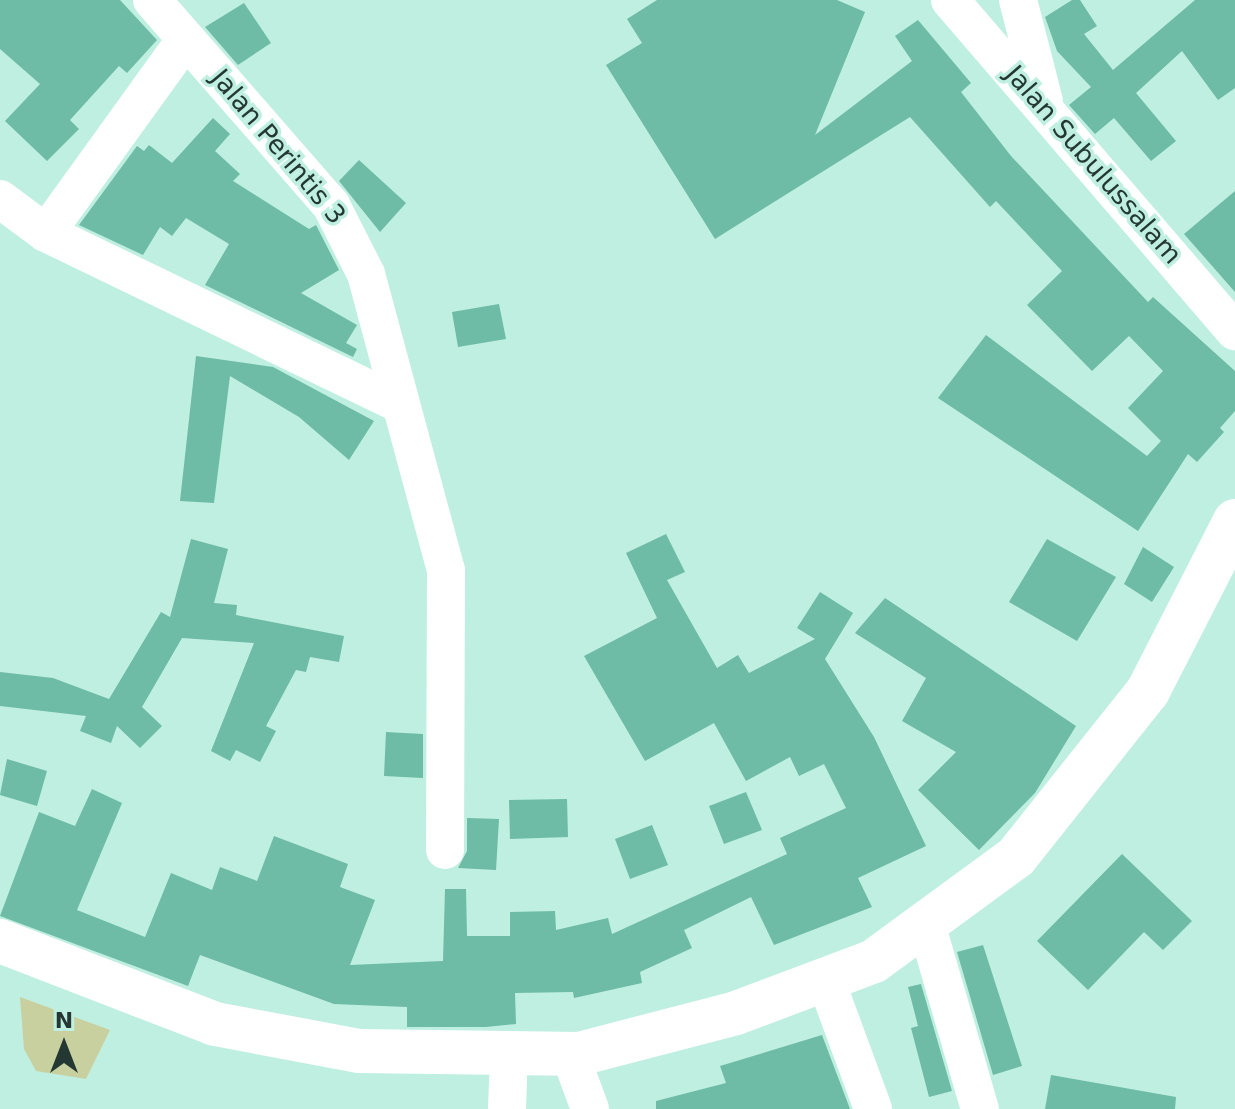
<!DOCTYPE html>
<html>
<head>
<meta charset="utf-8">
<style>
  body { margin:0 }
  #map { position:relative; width:1235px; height:1109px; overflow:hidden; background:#bfefe0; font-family:"DejaVu Sans",sans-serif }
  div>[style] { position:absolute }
  .green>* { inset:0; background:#c9d0a0 }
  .building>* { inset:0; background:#6ebba6 }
  .minor>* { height:38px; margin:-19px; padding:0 19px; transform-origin:19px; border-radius:19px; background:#fff }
  .highway>* { height:44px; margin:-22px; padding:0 22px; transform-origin:22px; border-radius:22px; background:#fff }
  span { translate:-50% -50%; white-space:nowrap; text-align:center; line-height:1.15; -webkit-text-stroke:7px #bfefe0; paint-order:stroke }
  .street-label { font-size:26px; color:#243732 }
  .north { position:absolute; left:24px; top:1005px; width:80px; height:80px; -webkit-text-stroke:6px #bfefe0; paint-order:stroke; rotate:0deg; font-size:22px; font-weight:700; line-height:32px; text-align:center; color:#243732 }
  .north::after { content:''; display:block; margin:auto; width:28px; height:36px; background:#243732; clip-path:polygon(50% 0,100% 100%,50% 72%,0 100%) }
</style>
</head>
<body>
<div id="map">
  <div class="green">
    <div style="clip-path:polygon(20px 997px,110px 1030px,86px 1079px,36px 1071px,24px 1049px)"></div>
  </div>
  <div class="building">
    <div style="clip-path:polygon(0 0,120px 0,157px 40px,127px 73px,119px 66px,70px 120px,79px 129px,47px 161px,5px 121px,40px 84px,0 49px)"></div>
    <div style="clip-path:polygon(657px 0,837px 0,865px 12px,815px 135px,912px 61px,895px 36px,918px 20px,971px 83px,961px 92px,1011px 156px,1148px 302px,1153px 297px,1235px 371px,1235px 411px,1220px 428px,1224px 432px,1197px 462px,1188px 454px,1138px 531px,938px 398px,986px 335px,1147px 456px,1161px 441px,1128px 408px,1163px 371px,1129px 336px,1092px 371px,1027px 305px,1062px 271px,996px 201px,990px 207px,910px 117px,715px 239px,606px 65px,642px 43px,627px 19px)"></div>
    <div style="clip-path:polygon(1072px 0,1080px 0,1097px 26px,1084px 34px,1113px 70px,1195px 0,1235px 0,1235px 88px,1218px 100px,1182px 51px,1136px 93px,1176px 141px,1151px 161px,1114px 118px,1095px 134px,1069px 105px,1091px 87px,1057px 51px,1045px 17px)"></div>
    <div style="clip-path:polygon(244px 3px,271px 43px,238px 65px,205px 27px)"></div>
    <div style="clip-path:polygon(213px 118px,230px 134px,215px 151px,240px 174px,233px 181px,309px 229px,316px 225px,339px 270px,301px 293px,357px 325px,346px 343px,357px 349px,353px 357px,205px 285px,229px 244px,186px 218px,172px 236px,160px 227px,143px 255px,79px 225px,137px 146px,144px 151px,149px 145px,172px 163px)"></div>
    <div style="clip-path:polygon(359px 160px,406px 203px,380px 232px,339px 181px)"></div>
    <div style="clip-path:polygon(1235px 191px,1235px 292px,1184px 234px)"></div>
    <div style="clip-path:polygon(499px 304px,506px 339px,458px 347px,452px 312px)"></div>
    <div style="clip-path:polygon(196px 356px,273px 367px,374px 421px,349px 460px,299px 417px,230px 376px,214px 503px,180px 501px)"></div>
    <div style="clip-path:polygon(666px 534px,685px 572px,667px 580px,717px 668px,738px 655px,749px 673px,815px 639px,797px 628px,820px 592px,853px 613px,825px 659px,874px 737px,926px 846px,858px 878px,872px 907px,774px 945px,751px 897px,684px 930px,692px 948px,640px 972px,642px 983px,574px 998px,573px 992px,515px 993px,516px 1024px,486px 1027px,407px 1027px,407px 1007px,334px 1004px,200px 955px,188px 986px,0 916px,39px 812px,75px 826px,92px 789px,122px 803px,77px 910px,145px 937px,171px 873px,212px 890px,220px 867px,257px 881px,274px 836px,348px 864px,340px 887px,375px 900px,350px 965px,443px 961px,445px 889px,466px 889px,467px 936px,510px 936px,510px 912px,555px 911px,556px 930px,608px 918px,612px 934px,787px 854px,780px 838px,846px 808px,824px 764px,799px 776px,790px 757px,746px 781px,714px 723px,645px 761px,584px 656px,657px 618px,626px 553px)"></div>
    <div style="clip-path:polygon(191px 539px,228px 549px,214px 603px,237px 605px,236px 615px,344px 636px,339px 662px,310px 657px,306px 672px,296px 670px,266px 726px,276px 731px,260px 762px,236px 750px,230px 761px,211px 751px,254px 643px,182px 638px,142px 707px,162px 726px,140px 748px,117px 726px,111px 743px,80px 731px,86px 716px,0 706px,0 672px,53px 678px,109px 699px,161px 612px,170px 617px)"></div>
    <div style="clip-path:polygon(1047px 539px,1116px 577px,1077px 641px,1009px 602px)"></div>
    <div style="clip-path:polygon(1143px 547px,1174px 567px,1152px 602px,1124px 584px)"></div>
    <div style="clip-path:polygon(885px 598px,1076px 726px,1035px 793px,979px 850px,918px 790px,956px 752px,902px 721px,926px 678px,855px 633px)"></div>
    <div style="clip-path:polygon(386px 732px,423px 734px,423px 778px,384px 776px)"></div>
    <div style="clip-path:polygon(7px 759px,47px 771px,37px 806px,0 795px)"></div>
    <div style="clip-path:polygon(746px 792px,762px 830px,724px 844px,709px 806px)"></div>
    <div style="clip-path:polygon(567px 799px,568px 837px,510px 839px,509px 800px)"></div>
    <div style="clip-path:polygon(467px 818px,499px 819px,496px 870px,458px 868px,467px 851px)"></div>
    <div style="clip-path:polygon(652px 825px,668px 865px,630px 879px,615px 839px)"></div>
    <div style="clip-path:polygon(1122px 854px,1192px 921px,1163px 950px,1144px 932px,1088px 990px,1037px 941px)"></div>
    <div style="clip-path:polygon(983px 945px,1022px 1066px,993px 1075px,957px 952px)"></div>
    <div style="clip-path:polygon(921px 984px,952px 1091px,929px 1097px,911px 1028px,918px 1026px,908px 987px)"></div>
    <div style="clip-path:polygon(822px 1035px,850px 1109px,656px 1109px,656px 1101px,726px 1083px,720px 1066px)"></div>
    <div style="clip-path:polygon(1051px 1075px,1176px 1097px,1175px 1109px,1045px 1109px)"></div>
  </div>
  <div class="minor">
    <div style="left:152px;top:0;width:272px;rotate:48.9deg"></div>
    <div style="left:331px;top:205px;width:77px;rotate:63.1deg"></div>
    <div style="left:366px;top:274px;width:307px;rotate:74.9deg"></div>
    <div style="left:446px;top:570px;width:280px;rotate:90.2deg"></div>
    <div style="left:950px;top:0;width:437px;rotate:49.3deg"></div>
    <div style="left:1018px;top:0;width:104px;rotate:75.6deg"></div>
    <div style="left:0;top:199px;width:57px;rotate:36.5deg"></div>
    <div style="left:46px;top:233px;width:390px;rotate:25.8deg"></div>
    <div style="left:46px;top:233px;width:239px;rotate:-54.2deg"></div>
    <div style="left:927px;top:927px;width:190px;rotate:73.8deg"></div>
    <div style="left:826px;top:981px;width:136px;rotate:69.8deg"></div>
    <div style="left:572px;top:1060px;width:52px;rotate:69.8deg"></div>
    <div style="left:507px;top:1109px;width:30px;rotate:-88deg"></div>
  </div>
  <div class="highway">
    <div style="left:0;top:941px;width:230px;rotate:21.1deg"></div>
    <div style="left:215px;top:1024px;width:147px;rotate:10.6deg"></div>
    <div style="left:359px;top:1051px;width:220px;rotate:0.8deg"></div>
    <div style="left:579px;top:1054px;width:162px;rotate:-14.6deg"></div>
    <div style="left:736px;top:1013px;width:147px;rotate:-20.6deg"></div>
    <div style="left:874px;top:961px;width:176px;rotate:-36.2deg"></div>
    <div style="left:1016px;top:857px;width:212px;rotate:-51.5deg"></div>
    <div style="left:1148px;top:691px;width:191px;rotate:-62.9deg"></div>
  </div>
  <div class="street-label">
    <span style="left:278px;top:147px;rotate:50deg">Jalan Perintis 3</span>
    <span style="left:1093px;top:165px;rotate:49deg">Jalan Subulussalam</span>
  </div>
  <div class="north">N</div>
</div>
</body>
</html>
